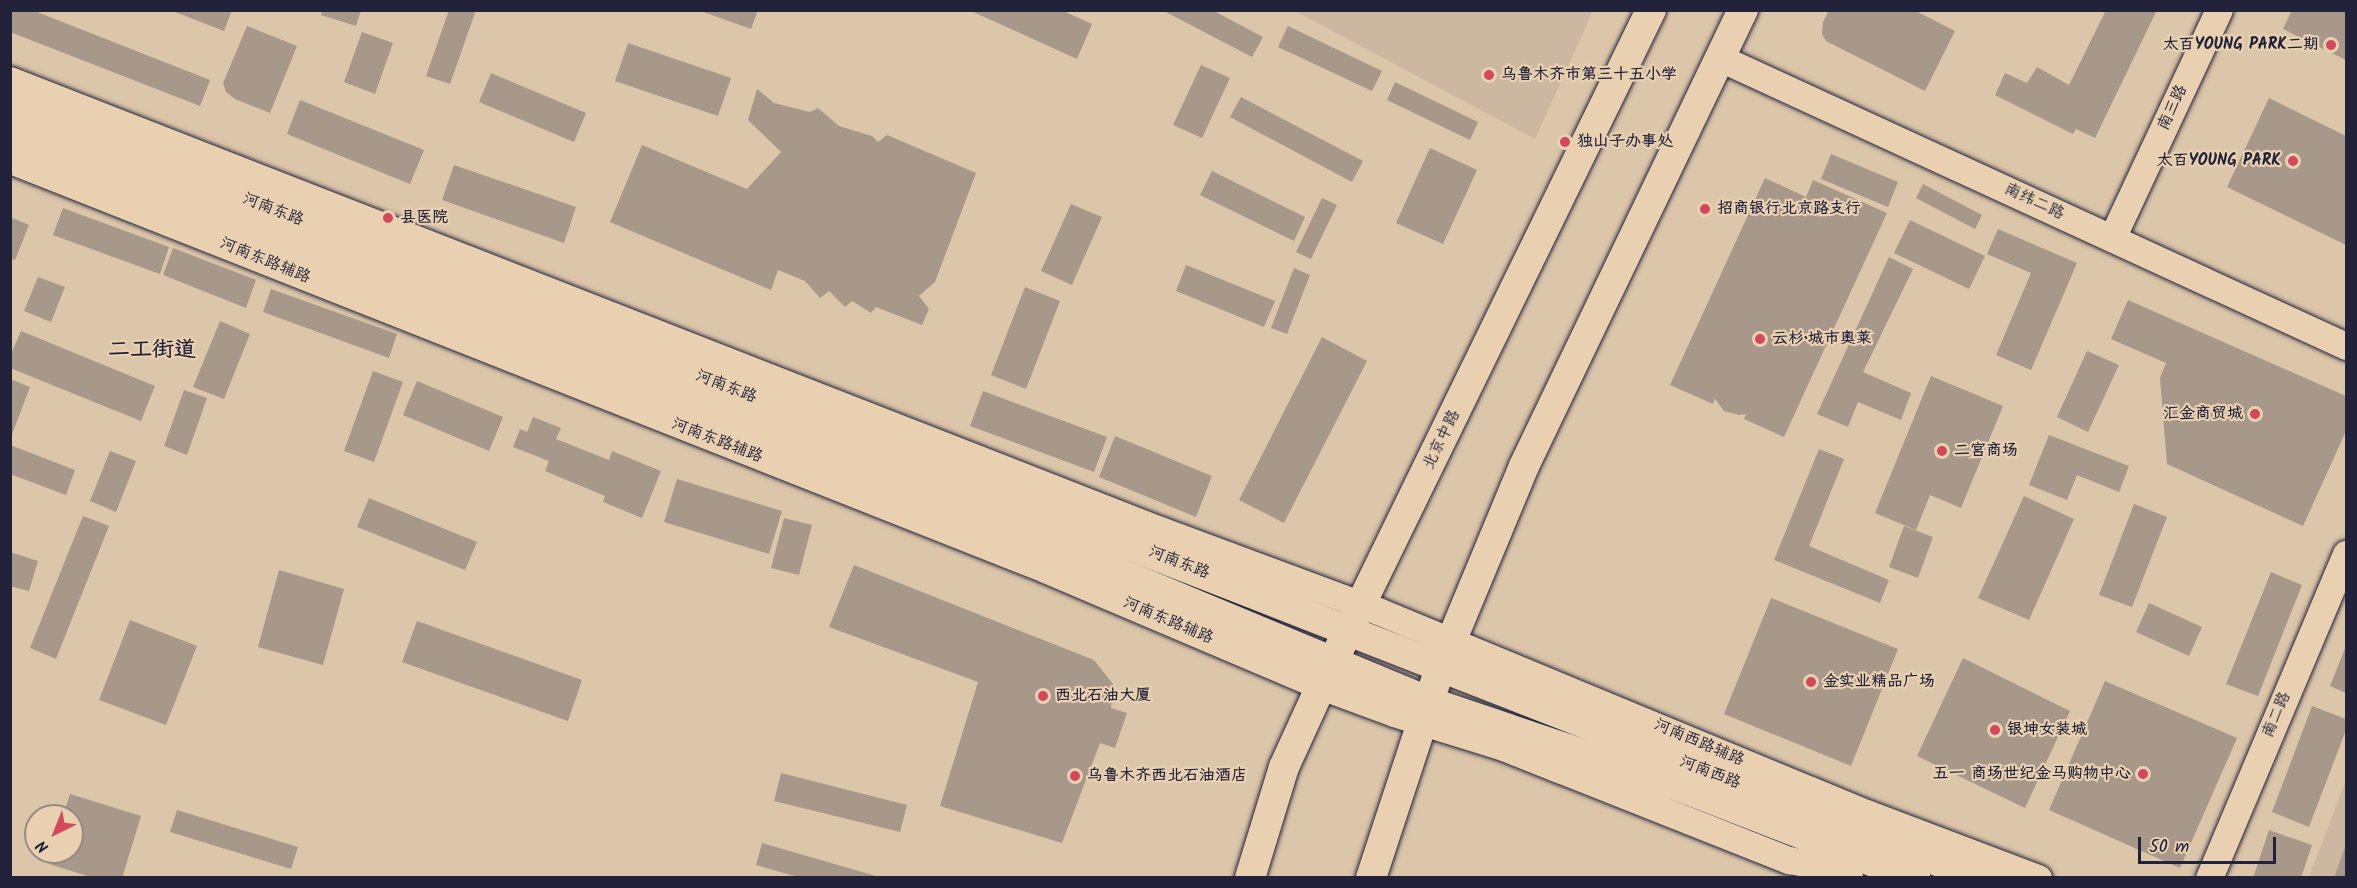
<!DOCTYPE html>
<html>
<head>
<meta charset="utf-8">
<style>
  body { margin:0 }
  #map { position:relative; width:2357px; height:888px; overflow:hidden; background:#dcc6aa; font-family:Kalam,"LXGW WenKai TC",sans-serif }
  div>[style] { position:absolute }
  .built>* { inset:0; background:#ccb8a0 }
  .building>* { inset:0; background:#a7988a }
  .roads { filter:drop-shadow(0 0 2px #22223b) drop-shadow(0 0 2px #22223b) }
  .secondary>* { height:27px; margin:-13.5px; padding:0 13.5px; transform-origin:13.5px; border-radius:13.5px; background:#e8d0b1 }
  .primary>* { height:30px; margin:-15px; padding:0 15px; transform-origin:15px; border-radius:15px; background:#e8d0b1 }
  .dots>* { width:16px; height:16px; translate:-50% -50%; box-sizing:border-box; border:3px solid #e8d0b1; border-radius:50% }
  span { translate:-50% -50%; white-space:nowrap; text-align:center; line-height:1.15; -webkit-text-stroke:4.5px #e8d0b1; paint-order:stroke }
  .poi-label { font-size:16px; color:#22223b; font-weight:700 }
  .right { translate:-100% -50%; text-align:right }
  .left { translate:0 -50%; text-align:left }
  .street-label { font-size:16px; color:#22223b }
  .district-label { font-size:22px; color:#22223b; font-weight:700 }
  .frame { position:absolute; inset:0; border:12px solid #22223b; pointer-events:none }
  .north { position:absolute; left:24px; top:804px; width:60px; height:60px; box-sizing:border-box; background:#e8d0b1; border:2px solid #998a82; border-radius:50%; rotate:223deg; font-size:16px; font-weight:700; line-height:24px; text-align:center; color:#22223b }
  .north::after { content:''; display:block; margin:auto; width:21px; height:27px; background:#d1495b; clip-path:polygon(50% 0,100% 100%,50% 72%,0 100%) }
  .scale { position:absolute; left:2138px; top:837px; width:138px; height:27px; box-sizing:border-box; border:3px solid #22223b; border-top:0; padding-left:8px; font-size:18px; line-height:21px; white-space:nowrap; color:#22223b; -webkit-text-stroke:4px #e8d0b1; paint-order:stroke }
</style>
</head>
<body>
<div id="map">
  <div class="built">
    <div style="clip-path:polygon(1295px 11px,1593px 11px,1535px 139px)"></div>
    <div style="clip-path:polygon(2346px 780px,2346px 877px,2309px 877px)"></div>
  </div>
  <div class="building">
    <div style="clip-path:polygon(10px 10px,32px 10px,210px 80px,200px 106px,10px 32px)"></div>
    <div style="clip-path:polygon(170px 10px,232px 10px,224px 31px)"></div>
    <div style="clip-path:polygon(322px 10px,361px 10px,356px 26px,321px 15px)"></div>
    <div style="clip-path:polygon(449px 10px,476px 10px,450px 84px,426px 76px)"></div>
    <div style="clip-path:polygon(698px 10px,758px 10px,751px 29px)"></div>
    <div style="clip-path:polygon(969px 10px,1061px 10px,1092px 24px,1077px 59px)"></div>
    <div style="clip-path:polygon(1162px 10px,1212px 10px,1263px 37px,1252px 57px)"></div>
    <div style="clip-path:polygon(1829px 10px,1914px 10px,1955px 31px,1925px 91px,1826px 41px,1822px 34px,1823px 22px)"></div>
    <div style="clip-path:polygon(2106px 10px,2157px 10px,2095px 138px,2076px 129px,2073px 134px,1995px 95px,2005px 73px,2027px 83px,2037px 67px,2069px 85px)"></div>
    <div style="clip-path:polygon(2292px 10px,2346px 10px,2346px 60px,2283px 29px)"></div>
    <div style="clip-path:polygon(247px 26px,297px 46px,270px 113px,235px 99px,226px 92px,223px 83px)"></div>
    <div style="clip-path:polygon(1288px 26px,1382px 71px,1372px 91px,1278px 47px)"></div>
    <div style="clip-path:polygon(362px 32px,393px 43px,375px 94px,344px 82px)"></div>
    <div style="clip-path:polygon(628px 43px,731px 78px,718px 116px,615px 81px)"></div>
    <div style="clip-path:polygon(1201px 65px,1230px 78px,1202px 138px,1173px 125px)"></div>
    <div style="clip-path:polygon(491px 73px,586px 113px,574px 142px,479px 102px)"></div>
    <div style="clip-path:polygon(1395px 82px,1478px 122px,1470px 140px,1387px 100px)"></div>
    <div style="clip-path:polygon(757px 89px,774px 103px,810px 112px,818px 108px,839px 126px,872px 136px,878px 142px,887px 135px,976px 173px,935px 282px,919px 296px,929px 309px,922px 325px,876px 307px,871px 313px,852px 301px,845px 307px,829px 291px,820px 298px,805px 281px,778px 270px,771px 290px,610px 222px,642px 145px,747px 189px,781px 152px,748px 120px)"></div>
    <div style="clip-path:polygon(1241px 97px,1363px 161px,1352px 182px,1230px 117px)"></div>
    <div style="clip-path:polygon(2269px 98px,2346px 136px,2346px 245px,2227px 187px)"></div>
    <div style="clip-path:polygon(300px 100px,424px 150px,410px 184px,287px 134px)"></div>
    <div style="clip-path:polygon(1430px 148px,1477px 170px,1443px 244px,1396px 223px)"></div>
    <div style="clip-path:polygon(1831px 154px,1898px 182px,1888px 207px,1821px 179px)"></div>
    <div style="clip-path:polygon(454px 165px,576px 207px,564px 243px,442px 200px)"></div>
    <div style="clip-path:polygon(1212px 171px,1305px 217px,1294px 241px,1200px 195px)"></div>
    <div style="clip-path:polygon(1765px 178px,1806px 197px,1813px 180px,1887px 213px,1784px 437px,1744px 419px,1746px 414px,1739px 415px,1724px 411px,1715px 399px,1713px 404px,1670px 385px)"></div>
    <div style="clip-path:polygon(1923px 184px,1982px 215px,1975px 229px,1916px 198px)"></div>
    <div style="clip-path:polygon(1322px 198px,1337px 205px,1311px 259px,1296px 252px)"></div>
    <div style="clip-path:polygon(1071px 204px,1102px 217px,1072px 285px,1041px 271px)"></div>
    <div style="clip-path:polygon(63px 208px,169px 247px,160px 274px,53px 235px)"></div>
    <div style="clip-path:polygon(10px 217px,29px 225px,15px 260px,10px 258px)"></div>
    <div style="clip-path:polygon(1910px 220px,1985px 256px,1969px 289px,1894px 253px)"></div>
    <div style="clip-path:polygon(1998px 229px,2077px 263px,2031px 370px,1996px 355px,2031px 273px,1987px 254px)"></div>
    <div style="clip-path:polygon(173px 248px,256px 280px,246px 308px,163px 275px)"></div>
    <div style="clip-path:polygon(1889px 257px,1913px 269px,1863px 372px,1911px 393px,1901px 420px,1858px 402px,1848px 427px,1817px 414px)"></div>
    <div style="clip-path:polygon(1186px 265px,1275px 301px,1264px 327px,1176px 291px)"></div>
    <div style="clip-path:polygon(1294px 268px,1310px 275px,1287px 334px,1271px 328px)"></div>
    <div style="clip-path:polygon(38px 277px,65px 287px,51px 322px,24px 311px)"></div>
    <div style="clip-path:polygon(1025px 287px,1060px 301px,1026px 389px,991px 375px)"></div>
    <div style="clip-path:polygon(271px 289px,397px 334px,389px 358px,263px 312px)"></div>
    <div style="clip-path:polygon(2128px 300px,2346px 396px,2346px 431px,2303px 526px,2167px 464px,2160px 378px,2166px 363px,2111px 339px)"></div>
    <div style="clip-path:polygon(220px 321px,250px 334px,224px 399px,193px 387px)"></div>
    <div style="clip-path:polygon(21px 331px,155px 386px,141px 421px,10px 368px,10px 356px)"></div>
    <div style="clip-path:polygon(1322px 337px,1367px 361px,1284px 523px,1239px 500px)"></div>
    <div style="clip-path:polygon(2087px 351px,2119px 365px,2088px 432px,2057px 417px)"></div>
    <div style="clip-path:polygon(373px 371px,403px 382px,374px 462px,344px 451px)"></div>
    <div style="clip-path:polygon(1931px 376px,2003px 406px,1961px 508px,1930px 495px,1916px 530px,1875px 513px)"></div>
    <div style="clip-path:polygon(10px 379px,30px 387px,11px 437px,10px 437px)"></div>
    <div style="clip-path:polygon(417px 381px,503px 417px,489px 451px,403px 415px)"></div>
    <div style="clip-path:polygon(184px 390px,207px 398px,187px 455px,164px 446px)"></div>
    <div style="clip-path:polygon(983px 391px,1107px 437px,1094px 472px,970px 426px)"></div>
    <div style="clip-path:polygon(533px 417px,561px 428px,556px 439px,609px 460px,612px 451px,661px 471px,642px 518px,603px 502px,605px 496px,545px 471px,549px 461px,513px 447px,520px 429px,527px 432px)"></div>
    <div style="clip-path:polygon(2049px 435px,2129px 466px,2119px 492px,2077px 475px,2067px 500px,2029px 485px)"></div>
    <div style="clip-path:polygon(1115px 436px,1212px 476px,1196px 517px,1099px 477px)"></div>
    <div style="clip-path:polygon(10px 445px,75px 470px,66px 495px,10px 474px)"></div>
    <div style="clip-path:polygon(1819px 449px,1844px 459px,1809px 546px,1889px 580px,1880px 603px,1774px 560px)"></div>
    <div style="clip-path:polygon(110px 451px,136px 461px,116px 512px,90px 501px)"></div>
    <div style="clip-path:polygon(677px 479px,782px 511px,769px 554px,664px 522px)"></div>
    <div style="clip-path:polygon(2024px 496px,2074px 519px,2029px 620px,1978px 598px)"></div>
    <div style="clip-path:polygon(369px 498px,477px 542px,465px 570px,357px 527px)"></div>
    <div style="clip-path:polygon(2134px 504px,2167px 517px,2132px 607px,2099px 595px)"></div>
    <div style="clip-path:polygon(83px 516px,109px 526px,56px 659px,30px 648px)"></div>
    <div style="clip-path:polygon(784px 518px,812px 525px,799px 575px,771px 568px)"></div>
    <div style="clip-path:polygon(1904px 526px,1933px 537px,1918px 578px,1889px 567px)"></div>
    <div style="clip-path:polygon(10px 552px,38px 561px,29px 591px,10px 586px)"></div>
    <div style="clip-path:polygon(854px 565px,1094px 660px,1113px 684px,1111px 708px,1127px 713px,1115px 748px,1100px 743px,1062px 843px,940px 806px,978px 682px,829px 627px)"></div>
    <div style="clip-path:polygon(279px 570px,344px 589px,323px 665px,258px 647px)"></div>
    <div style="clip-path:polygon(2271px 572px,2302px 585px,2258px 696px,2226px 684px)"></div>
    <div style="clip-path:polygon(1771px 598px,1898px 649px,1851px 766px,1724px 714px)"></div>
    <div style="clip-path:polygon(2149px 603px,2202px 627px,2189px 656px,2136px 632px)"></div>
    <div style="clip-path:polygon(130px 620px,197px 646px,166px 725px,99px 700px)"></div>
    <div style="clip-path:polygon(417px 621px,582px 680px,568px 721px,402px 662px)"></div>
    <div style="clip-path:polygon(2346px 646px,2346px 693px,2330px 686px)"></div>
    <div style="clip-path:polygon(1963px 658px,2070px 711px,2025px 808px,1917px 756px)"></div>
    <div style="clip-path:polygon(2105px 681px,2237px 738px,2180px 868px,2049px 810px)"></div>
    <div style="clip-path:polygon(2312px 706px,2346px 719px,2346px 730px,2309px 827px,2272px 812px)"></div>
    <div style="clip-path:polygon(781px 773px,907px 805px,900px 832px,774px 801px)"></div>
    <div style="clip-path:polygon(70px 794px,141px 816px,122px 878px,94px 878px,49px 864px,52px 852px,72px 852px,72px 816px,63px 816px)"></div>
    <div style="clip-path:polygon(177px 810px,298px 847px,291px 869px,170px 832px)"></div>
    <div style="clip-path:polygon(2269px 830px,2312px 845px,2301px 878px,2253px 878px)"></div>
    <div style="clip-path:polygon(762px 843px,876px 876px,875px 878px,801px 878px,756px 865px)"></div>
    <div style="clip-path:polygon(2346px 844px,2346px 878px,2334px 878px)"></div>
  </div>
  <div class="roads">
    <div class="secondary">
      <div style="left:1720px;top:58px;width:689px;rotate:24.71deg"></div>
      <div style="left:10px;top:80px;width:1235px;rotate:21.37deg"></div>
      <div style="left:1160px;top:530px;width:233px;rotate:20.4deg"></div>
      <div style="left:1378px;top:611px;width:528px;rotate:22.49deg"></div>
      <div style="left:1866px;top:813px;width:184px;rotate:20.7deg"></div>
      <div style="left:10px;top:160px;width:1113px;rotate:21.56deg"></div>
      <div style="left:1045px;top:569px;width:300px;rotate:23deg"></div>
      <div style="left:1321px;top:686px;width:78px;rotate:20.3deg"></div>
      <div style="left:1394px;top:713px;width:114px;rotate:17.3deg"></div>
      <div style="left:1503px;top:747px;width:308px;rotate:21.6deg"></div>
      <div style="left:1789px;top:860px;width:28px;rotate:10deg"></div>
      <div style="left:1817px;top:865px;width:35px;rotate:22deg"></div>
      <div style="left:2112px;top:238px;width:252px;rotate:-64.9deg"></div>
      <div style="left:2209px;top:878px;width:352px;rotate:-67.1deg"></div>
    </div>
    <div class="primary">
      <div style="left:10px;top:108px;width:2116px;rotate:21.34deg"></div>
      <div style="left:10px;top:133px;width:1079px;rotate:21.53deg"></div>
      <div style="left:1014px;top:529px;width:450px;rotate:22.6deg"></div>
      <div style="left:1429px;top:702px;width:271px;rotate:18.7deg"></div>
      <div style="left:1686px;top:789px;width:246px;rotate:21.2deg"></div>
      <div style="left:1250px;top:878px;width:116px;rotate:-73deg"></div>
      <div style="left:1284px;top:767px;width:89px;rotate:-65.4deg"></div>
      <div style="left:1321px;top:686px;width:752px;rotate:-63.98deg"></div>
      <div style="left:1371px;top:878px;width:221px;rotate:-71.8deg"></div>
      <div style="left:1440px;top:668px;width:219px;rotate:-67.4deg"></div>
      <div style="left:1524px;top:466px;width:506px;rotate:-64.35deg"></div>
    </div>
  </div>
  <div class="dots">
    <div style="left:2331px;top:45px;background:#d1495b"></div>
    <div style="left:1489px;top:75px;background:#d1495b"></div>
    <div style="left:1565px;top:142px;background:#d1495b"></div>
    <div style="left:2293px;top:161px;background:#d1495b"></div>
    <div style="left:1705px;top:209px;background:#d1495b"></div>
    <div style="left:388px;top:218px;background:#d1495b"></div>
    <div style="left:1760px;top:339px;background:#d1495b"></div>
    <div style="left:2255px;top:414px;background:#d1495b"></div>
    <div style="left:1942px;top:451px;background:#d1495b"></div>
    <div style="left:1811px;top:682px;background:#d1495b"></div>
    <div style="left:1043px;top:696px;background:#d1495b"></div>
    <div style="left:1995px;top:730px;background:#d1495b"></div>
    <div style="left:2143px;top:774px;background:#d1495b"></div>
    <div style="left:1075px;top:776px;background:#d1495b"></div>
  </div>
  <div class="poi-label">
    <span class="right" style="left:2319px;top:45px">太百YOUNG PARK二期</span>
    <span class="left" style="left:1501px;top:75px">乌鲁木齐市第三十五小学</span>
    <span class="left" style="left:1577px;top:142px">独山子办事处</span>
    <span class="right" style="left:2281px;top:161px">太百YOUNG PARK</span>
    <span class="left" style="left:1717px;top:209px">招商银行北京路支行</span>
    <span class="left" style="left:400px;top:218px">县医院</span>
    <span class="left" style="left:1772px;top:339px">云杉·城市奥莱</span>
    <span class="right" style="left:2243px;top:414px">汇金商贸城</span>
    <span class="left" style="left:1954px;top:451px">二宫商场</span>
    <span class="left" style="left:1823px;top:682px">金实业精品广场</span>
    <span class="left" style="left:1055px;top:696px">西北石油大厦</span>
    <span class="left" style="left:2007px;top:730px">银坤女装城</span>
    <span class="right" style="left:2131px;top:774px">五一 商场世纪金马购物中心</span>
    <span class="left" style="left:1087px;top:776px">乌鲁木齐西北石油酒店</span>
  </div>
  <div class="street-label">
    <span style="left:2173px;top:108px;rotate:-65deg">南三路</span>
    <span style="left:2034px;top:202px;rotate:25deg">南纬二路</span>
    <span style="left:273px;top:210px;rotate:21deg">河南东路</span>
    <span style="left:265px;top:261px;rotate:22deg">河南东路辅路</span>
    <span style="left:726px;top:387px;rotate:21deg">河南东路</span>
    <span style="left:1442px;top:440px;rotate:-64deg">北京中路</span>
    <span style="left:717px;top:441px;rotate:21deg">河南东路辅路</span>
    <span style="left:1179px;top:563px;rotate:21deg">河南东路</span>
    <span style="left:1168px;top:621px;rotate:23deg">河南东路辅路</span>
    <span style="left:2277px;top:715px;rotate:-67deg">南二路</span>
    <span style="left:1699px;top:743px;rotate:23deg">河南西路辅路</span>
    <span style="left:1710px;top:773px;rotate:21deg">河南西路</span>
  </div>
  <div class="district-label">
    <span style="left:152px;top:351px">二工街道</span>
  </div>
  <div class="frame"></div>
  <div class="north">N</div>
  <div class="scale">50 m</div>
</div>
</body>
</html>
